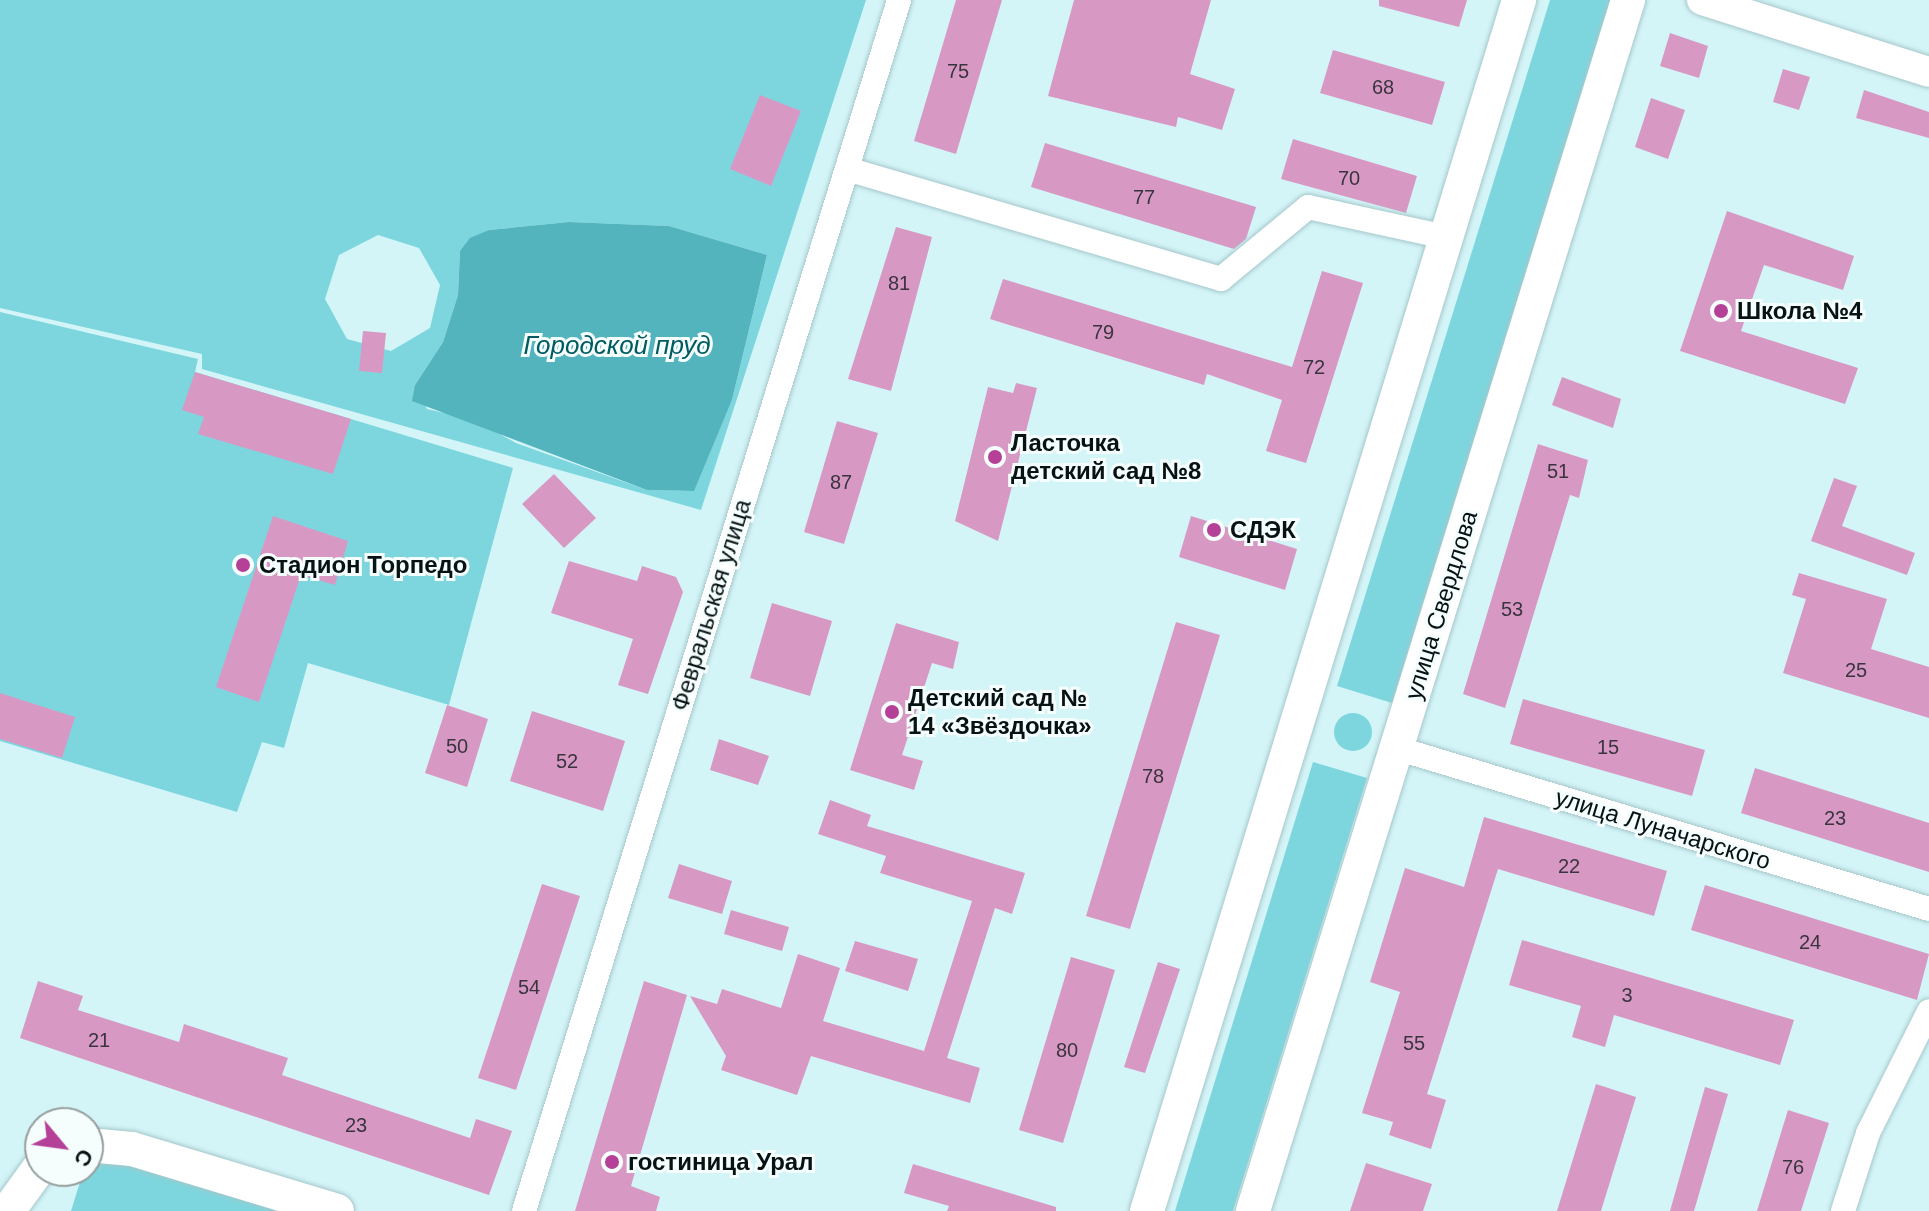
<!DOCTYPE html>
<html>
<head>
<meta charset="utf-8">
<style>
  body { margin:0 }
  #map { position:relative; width:1929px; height:1211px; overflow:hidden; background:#d4f5f8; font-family:Helvetica,sans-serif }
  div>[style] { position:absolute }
  .green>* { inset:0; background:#7dd6de }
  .round { border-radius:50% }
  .water>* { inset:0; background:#53b4bd }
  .building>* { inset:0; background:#d799c4 }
  .roads { filter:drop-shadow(0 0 2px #a6c7ca) drop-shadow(0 0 2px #a6c7ca) }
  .minor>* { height:24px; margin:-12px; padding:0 12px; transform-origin:12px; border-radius:12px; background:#fff }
  .tertiary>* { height:30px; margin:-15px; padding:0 15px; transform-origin:15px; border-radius:15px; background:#fff }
  .secondary>* { height:34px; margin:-17px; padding:0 17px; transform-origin:17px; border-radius:17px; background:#fff }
  .dots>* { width:22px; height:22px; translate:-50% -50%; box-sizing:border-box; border:4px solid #f6fdfd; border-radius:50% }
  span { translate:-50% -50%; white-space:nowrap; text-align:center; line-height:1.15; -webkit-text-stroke:6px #f6fdfd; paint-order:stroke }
  .number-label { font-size:20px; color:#3a343f }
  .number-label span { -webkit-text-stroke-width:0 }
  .poi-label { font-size:24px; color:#061213; font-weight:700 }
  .left { translate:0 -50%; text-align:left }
  .street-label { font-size:24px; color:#061213 }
  .water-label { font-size:26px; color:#005b61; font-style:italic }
  .north { position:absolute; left:24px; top:1107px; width:80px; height:80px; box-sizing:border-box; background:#f6fdfd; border:2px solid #969f9f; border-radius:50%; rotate:119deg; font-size:22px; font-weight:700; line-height:32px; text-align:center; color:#061213 }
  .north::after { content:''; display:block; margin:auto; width:28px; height:36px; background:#b44098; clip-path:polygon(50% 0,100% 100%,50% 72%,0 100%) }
</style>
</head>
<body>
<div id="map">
  <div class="green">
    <div style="clip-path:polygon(evenodd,0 0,866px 0,701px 510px,202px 369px,202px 354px,0 308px,0 0,569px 222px,669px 226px,767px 255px,732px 400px,693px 491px,647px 490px,516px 443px,474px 420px,427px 409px,415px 385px,443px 342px,458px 295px,460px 251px,489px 230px,569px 222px,0 0,378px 235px,419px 248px,440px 285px,430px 328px,391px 351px,347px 339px,325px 299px,339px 255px,378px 235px)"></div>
    <div style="clip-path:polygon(1550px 0,1610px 0,1392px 703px,1337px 686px)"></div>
    <div style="clip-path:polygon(0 312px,198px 359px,195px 372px,513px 468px,449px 705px,308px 663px,284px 748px,262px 742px,237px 812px,0 741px)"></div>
    <div class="round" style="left:1334px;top:713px;width:38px;height:38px"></div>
    <div style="clip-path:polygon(1313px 762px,1367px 778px,1233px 1211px,1175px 1211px)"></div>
    <div style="clip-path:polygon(88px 1156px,337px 1211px,71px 1211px)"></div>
  </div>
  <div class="water">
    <div style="clip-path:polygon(569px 222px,669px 226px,767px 255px,732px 400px,694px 491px,647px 490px,412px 401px,415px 385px,443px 342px,458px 295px,460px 251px,470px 238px,489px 230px)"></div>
  </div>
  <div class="building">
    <div style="clip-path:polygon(956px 0,1002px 0,956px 154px,914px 141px)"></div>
    <div style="clip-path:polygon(1074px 0,1211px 0,1190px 74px,1235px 89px,1222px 130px,1178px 117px,1176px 127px,1048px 96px)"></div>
    <div style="clip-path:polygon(1379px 0,1467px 0,1459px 27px,1379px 6px)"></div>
    <div style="clip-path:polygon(1670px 33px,1708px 46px,1699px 78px,1660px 66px)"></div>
    <div style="clip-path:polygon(1333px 50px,1445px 82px,1432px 125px,1320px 93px)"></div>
    <div style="clip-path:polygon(1783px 69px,1810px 77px,1799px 110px,1773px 102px)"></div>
    <div style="clip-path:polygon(1864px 90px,1929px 112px,1929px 138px,1856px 118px)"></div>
    <div style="clip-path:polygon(760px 95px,801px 111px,771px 186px,730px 169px)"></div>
    <div style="clip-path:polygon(1651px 98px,1685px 110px,1668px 159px,1635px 147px)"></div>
    <div style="clip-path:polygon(1293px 139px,1417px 176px,1406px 213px,1281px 179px)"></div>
    <div style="clip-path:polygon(1045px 143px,1256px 207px,1246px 239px,1234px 249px,1031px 187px)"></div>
    <div style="clip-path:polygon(1727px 211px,1854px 256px,1843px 290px,1764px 265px,1741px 331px,1858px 368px,1845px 404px,1680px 351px)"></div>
    <div style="clip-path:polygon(896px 227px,932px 237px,891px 391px,848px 379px)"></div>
    <div style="clip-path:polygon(1322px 271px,1363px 283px,1306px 463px,1266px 451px,1282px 400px,1207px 374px,1204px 385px,990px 319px,1003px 279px,1292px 367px)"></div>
    <div style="clip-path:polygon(363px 331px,386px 333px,382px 373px,359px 371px)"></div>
    <div style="clip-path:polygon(195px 372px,351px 419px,333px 474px,198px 434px,204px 417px,182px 410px)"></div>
    <div style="clip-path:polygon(1562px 377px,1621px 399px,1613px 428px,1552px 405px)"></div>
    <div style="clip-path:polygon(1016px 383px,1037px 388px,998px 541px,955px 521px,988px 387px,1013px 393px)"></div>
    <div style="clip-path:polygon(837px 421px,878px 433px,844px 544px,804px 532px)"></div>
    <div style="clip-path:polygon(1538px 444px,1588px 460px,1579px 498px,1570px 495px,1505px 708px,1463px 694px)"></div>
    <div style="clip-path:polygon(554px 474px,596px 518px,564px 548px,522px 504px)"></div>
    <div style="clip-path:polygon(1834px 478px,1857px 486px,1842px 526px,1915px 553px,1907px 575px,1811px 541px)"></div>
    <div style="clip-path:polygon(273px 516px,348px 541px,335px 585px,301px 575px,259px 702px,216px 687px)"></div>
    <div style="clip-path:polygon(1191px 516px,1297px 549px,1285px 590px,1179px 557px)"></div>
    <div style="clip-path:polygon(569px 561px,637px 581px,642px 566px,676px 577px,683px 592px,648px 694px,618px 685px,633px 639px,551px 613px)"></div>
    <div style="clip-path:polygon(1799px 573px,1887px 599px,1871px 649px,1929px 667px,1929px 718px,1783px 673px,1806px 599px,1792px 595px)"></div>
    <div style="clip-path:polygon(772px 603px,832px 621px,810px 696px,750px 678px)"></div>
    <div style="clip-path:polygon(1176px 622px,1220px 635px,1130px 929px,1086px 916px)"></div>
    <div style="clip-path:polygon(896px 623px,959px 642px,953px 669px,932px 663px,902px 755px,923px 761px,914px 790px,850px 770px)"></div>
    <div style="clip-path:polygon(0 693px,75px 717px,62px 758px,0 739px)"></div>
    <div style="clip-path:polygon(1523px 699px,1705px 750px,1692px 796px,1510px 744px)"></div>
    <div style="clip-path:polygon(447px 705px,488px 719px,467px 787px,425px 773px)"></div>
    <div style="clip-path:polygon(532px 711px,625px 741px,603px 811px,510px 781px)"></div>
    <div style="clip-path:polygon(719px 739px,769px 756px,758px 785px,710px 770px)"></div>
    <div style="clip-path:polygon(1755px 768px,1929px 823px,1929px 872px,1741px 813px)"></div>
    <div style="clip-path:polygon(830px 800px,871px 815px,867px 826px,1025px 873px,1012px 914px,995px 908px,947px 1058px,980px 1068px,970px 1103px,811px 1056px,797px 1095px,721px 1070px,726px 1056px,690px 996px,717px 1004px,722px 989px,781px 1008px,798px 954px,840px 968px,823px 1021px,924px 1051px,972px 901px,880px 873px,886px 856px,818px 834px)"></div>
    <div style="clip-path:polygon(1484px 817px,1667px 871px,1654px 916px,1498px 869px,1427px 1094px,1446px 1100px,1431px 1149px,1389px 1135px,1393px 1122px,1362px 1113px,1400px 992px,1370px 982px,1405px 868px,1464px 887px)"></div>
    <div style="clip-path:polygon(679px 864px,732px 881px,722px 914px,668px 898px)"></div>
    <div style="clip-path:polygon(542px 884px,580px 896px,516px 1090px,478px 1078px)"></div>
    <div style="clip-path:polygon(1705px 885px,1929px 954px,1917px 1000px,1691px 930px)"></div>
    <div style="clip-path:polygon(731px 910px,789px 927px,782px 951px,724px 934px)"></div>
    <div style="clip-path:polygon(1522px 940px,1794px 1020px,1780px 1065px,1614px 1015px,1605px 1047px,1572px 1037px,1581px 1006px,1509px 985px)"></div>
    <div style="clip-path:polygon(855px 941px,918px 959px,908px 991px,845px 971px)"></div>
    <div style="clip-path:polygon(1071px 957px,1115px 970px,1063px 1143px,1019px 1130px)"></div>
    <div style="clip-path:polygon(1158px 962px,1180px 969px,1145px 1073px,1124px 1067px)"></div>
    <div style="clip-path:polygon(38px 981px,83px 996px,78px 1010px,179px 1042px,184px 1024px,288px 1058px,282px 1075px,470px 1138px,476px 1119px,512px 1131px,489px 1195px,20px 1038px)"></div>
    <div style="clip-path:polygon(644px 981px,687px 995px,631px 1186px,660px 1197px,656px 1211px,575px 1211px)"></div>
    <div style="clip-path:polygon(1596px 1084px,1636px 1097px,1601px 1211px,1557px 1211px)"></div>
    <div style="clip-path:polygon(1705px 1087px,1728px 1094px,1694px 1211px,1670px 1211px)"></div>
    <div style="clip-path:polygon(1788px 1110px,1829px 1123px,1801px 1211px,1757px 1211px)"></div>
    <div style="clip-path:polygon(1366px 1163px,1432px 1184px,1423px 1211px,1350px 1211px)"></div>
    <div style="clip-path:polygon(913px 1164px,1056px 1207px,1056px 1211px,947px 1211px,949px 1206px,904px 1193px)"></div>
  </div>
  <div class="roads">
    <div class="minor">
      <div style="left:847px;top:169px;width:390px;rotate:16.4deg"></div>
      <div style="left:1221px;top:279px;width:113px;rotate:-39.6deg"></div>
      <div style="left:1308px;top:207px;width:141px;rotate:12.3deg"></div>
      <div style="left:1396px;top:748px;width:557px;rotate:16.81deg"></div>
      <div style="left:524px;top:1211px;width:1268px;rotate:-72.79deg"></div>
      <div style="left:1843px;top:1211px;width:82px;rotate:-72.2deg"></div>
      <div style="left:1868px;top:1133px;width:136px;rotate:-63.4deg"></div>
    </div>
    <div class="tertiary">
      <div style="left:1702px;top:0;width:238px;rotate:17.6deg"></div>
    </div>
    <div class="secondary">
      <div style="left:88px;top:1145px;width:44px;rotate:5.2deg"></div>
      <div style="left:132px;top:1149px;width:214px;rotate:16.8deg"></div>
      <div style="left:8px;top:1211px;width:54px;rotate:-54deg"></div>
      <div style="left:1147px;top:1211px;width:1267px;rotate:-72.92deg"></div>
      <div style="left:1253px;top:1211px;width:1268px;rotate:-72.79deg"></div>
    </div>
  </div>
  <div class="dots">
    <div style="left:1721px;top:311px;background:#b44098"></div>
    <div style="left:995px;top:457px;background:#b44098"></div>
    <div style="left:1214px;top:530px;background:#b44098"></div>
    <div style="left:243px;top:565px;background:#b44098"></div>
    <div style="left:892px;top:712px;background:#b44098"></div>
    <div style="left:612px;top:1162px;background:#b44098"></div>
  </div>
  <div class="number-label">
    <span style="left:958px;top:71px">75</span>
    <span style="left:1383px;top:87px">68</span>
    <span style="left:1349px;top:178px">70</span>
    <span style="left:1144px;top:197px">77</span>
    <span style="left:899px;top:283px">81</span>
    <span style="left:1103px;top:332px">79</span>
    <span style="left:1314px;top:367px">72</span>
    <span style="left:1558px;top:471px">51</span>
    <span style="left:841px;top:482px">87</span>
    <span style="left:1512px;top:609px">53</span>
    <span style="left:1856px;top:670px">25</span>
    <span style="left:457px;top:746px">50</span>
    <span style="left:1608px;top:747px">15</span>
    <span style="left:567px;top:761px">52</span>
    <span style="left:1153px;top:776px">78</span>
    <span style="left:1835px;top:818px">23</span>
    <span style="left:1569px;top:866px">22</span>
    <span style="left:1810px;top:942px">24</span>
    <span style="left:529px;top:987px">54</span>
    <span style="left:1627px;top:995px">3</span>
    <span style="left:99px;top:1040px">21</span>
    <span style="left:1414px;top:1043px">55</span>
    <span style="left:1067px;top:1050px">80</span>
    <span style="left:356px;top:1125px">23</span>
    <span style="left:1793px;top:1167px">76</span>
  </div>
  <div class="poi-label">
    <span class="left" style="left:1737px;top:311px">Школа №4</span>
    <span class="left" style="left:1011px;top:457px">Ласточка<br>детский сад №8</span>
    <span class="left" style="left:1230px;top:530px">СДЭК</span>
    <span class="left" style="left:259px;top:565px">Стадион Торпедо</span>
    <span class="left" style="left:908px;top:712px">Детский сад №<br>14 «Звёздочка»</span>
    <span class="left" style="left:628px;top:1162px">гостиница Урал</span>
  </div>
  <div class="street-label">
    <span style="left:711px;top:605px;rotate:-73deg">Февральская улица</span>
    <span style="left:1441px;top:605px;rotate:-73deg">улица Свердлова</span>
    <span style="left:1663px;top:829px;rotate:17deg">улица Луначарского</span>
  </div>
  <div class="water-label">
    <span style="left:617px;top:346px">Городской пруд</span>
  </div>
  <div class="north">С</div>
</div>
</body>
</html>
